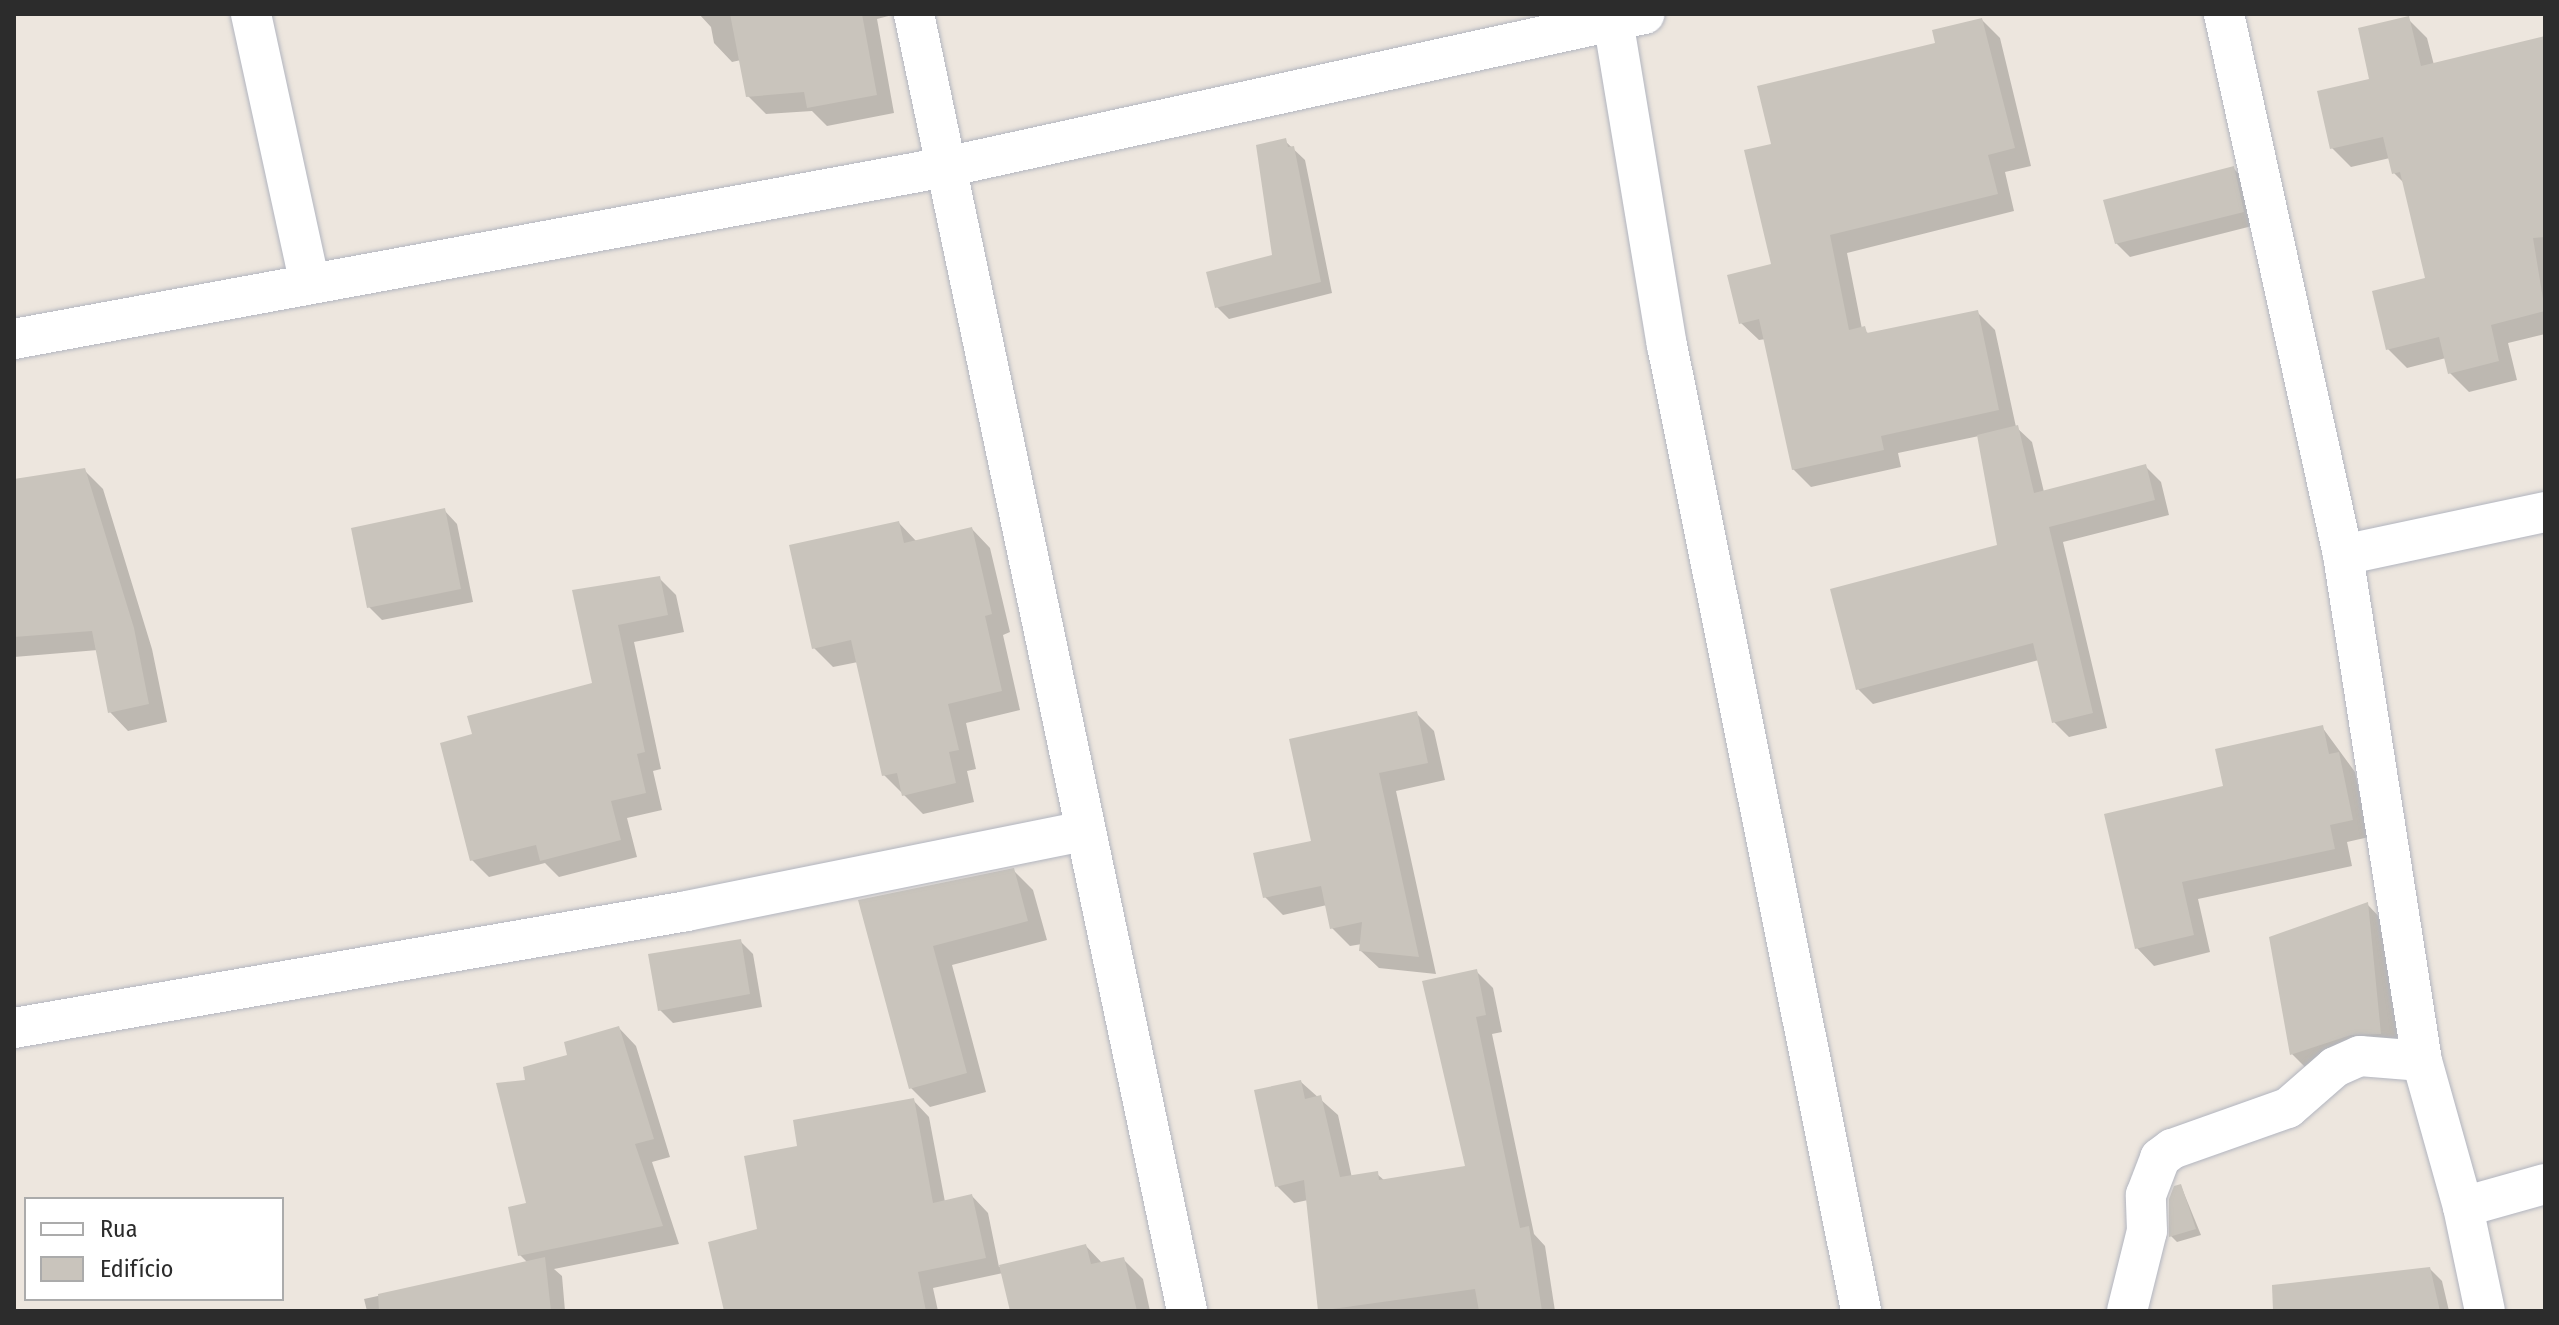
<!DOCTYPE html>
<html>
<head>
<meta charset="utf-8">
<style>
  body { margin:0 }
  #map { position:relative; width:2559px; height:1325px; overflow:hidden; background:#ede6de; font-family:"Fira Sans Condensed",sans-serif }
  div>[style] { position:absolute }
  .shadow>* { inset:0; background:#0003 }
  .building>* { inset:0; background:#c9c4bc }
  .roads { filter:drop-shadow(0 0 2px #b2b5bf) drop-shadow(0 0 2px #b2b5bf) }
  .street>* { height:40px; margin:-20px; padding:0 20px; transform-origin:20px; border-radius:20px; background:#fff }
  span { translate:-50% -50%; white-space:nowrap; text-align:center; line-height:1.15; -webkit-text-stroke:6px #fff; paint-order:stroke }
  .frame { position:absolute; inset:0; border:16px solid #2c2c2c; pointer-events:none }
  .legend { position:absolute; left:24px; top:1197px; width:260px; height:104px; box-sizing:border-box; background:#fff; border:2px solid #ababab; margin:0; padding:10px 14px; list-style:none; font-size:24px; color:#2c2c2c }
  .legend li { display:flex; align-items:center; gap:16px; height:40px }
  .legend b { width:40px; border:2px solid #ababab }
</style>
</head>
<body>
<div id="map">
  <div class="shadow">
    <div style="clip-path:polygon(699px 14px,896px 14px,877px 19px,894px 113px,827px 126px,812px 111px,766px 114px,748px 96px,741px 60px,732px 62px,714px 43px,711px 27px)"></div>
    <div style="clip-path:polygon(2408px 19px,2427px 38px,2434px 65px,2545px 38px,2545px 334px,2508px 343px,2517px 380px,2469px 392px,2450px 373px,2446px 358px,2407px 368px,2388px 349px,2428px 279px,2405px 184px,2394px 173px,2390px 158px,2351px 167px,2332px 148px)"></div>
    <div style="clip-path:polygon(1982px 20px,2000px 38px,2031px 166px,2005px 172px,2014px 211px,1847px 253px,1862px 329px,1871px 335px,1977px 312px,1995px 330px,2016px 427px,2032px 442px,2044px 492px,2145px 466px,2161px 482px,2169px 515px,2063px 542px,2107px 728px,2069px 737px,2054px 722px,2039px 660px,1873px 704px,1858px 689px,2000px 547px,1979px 436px,1898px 453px,1901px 467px,1811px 487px,1793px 469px,1766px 339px,1759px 340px,1741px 323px,1774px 265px,1774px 145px)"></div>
    <div style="clip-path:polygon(1285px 141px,1305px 160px,1332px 293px,1229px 319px,1217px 307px,1274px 257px)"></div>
    <div style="clip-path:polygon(2233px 168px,2247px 182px,2256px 225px,2130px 257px,2116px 243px)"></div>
    <div style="clip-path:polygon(84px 470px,103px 489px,152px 649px,167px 722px,128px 731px,110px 712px,98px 650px,14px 657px,14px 481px)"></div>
    <div style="clip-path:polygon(444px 510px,457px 524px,473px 602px,382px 620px,369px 607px)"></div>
    <div style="clip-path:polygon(899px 523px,917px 542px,972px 529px,990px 548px,1010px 632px,1003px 635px,1020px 710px,966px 723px,976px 769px,967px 771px,974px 802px,923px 814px,884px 775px,858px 662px,833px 667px,814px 648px)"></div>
    <div style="clip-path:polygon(659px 578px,676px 595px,684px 632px,634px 642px,661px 769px,653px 771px,662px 810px,627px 818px,637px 857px,559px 877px,545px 863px,489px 877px,472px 860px,474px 736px,595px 684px,575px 591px)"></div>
    <div style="clip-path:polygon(1416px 713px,1434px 731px,1445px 780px,1396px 791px,1436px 974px,1379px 968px,1361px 951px,1362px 944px,1350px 946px,1332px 928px,1327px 905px,1283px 915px,1265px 897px)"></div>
    <div style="clip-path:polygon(2322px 727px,2355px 772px,2369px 837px,2347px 842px,2352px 866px,2198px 899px,2210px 952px,2154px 966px,2137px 948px,2225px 787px)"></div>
    <div style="clip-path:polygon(1014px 871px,1033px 890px,1047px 940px,952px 965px,986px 1092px,930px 1107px,910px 1087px,860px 902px)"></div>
    <div style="clip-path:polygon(2367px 904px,2386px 924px,2399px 1052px,2311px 1073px,2292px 1054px)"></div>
    <div style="clip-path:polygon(740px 941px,753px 954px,762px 1007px,673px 1023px,660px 1010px)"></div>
    <div style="clip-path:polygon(1476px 971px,1493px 988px,1502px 1032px,1492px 1034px,1534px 1234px,1545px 1246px,1555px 1311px,1321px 1311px,1308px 1200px,1294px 1203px,1277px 1186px,1301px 1082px,1338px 1115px,1352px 1178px,1377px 1174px,1385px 1181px,1467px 1167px)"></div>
    <div style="clip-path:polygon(619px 1028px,636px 1046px,670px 1157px,652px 1162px,679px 1244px,554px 1269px,562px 1276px,565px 1311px,367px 1311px,364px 1299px,528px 1263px,520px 1255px,528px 1205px,527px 1082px)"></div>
    <div style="clip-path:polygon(913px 1100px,929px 1117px,945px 1202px,972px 1196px,988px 1213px,999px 1267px,1086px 1246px,1103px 1264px,1123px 1259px,1143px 1279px,1150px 1311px,1012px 1311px,1003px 1273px,933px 1288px,938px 1311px,726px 1311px,800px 1148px)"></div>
    <div style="clip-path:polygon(2181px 1186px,2201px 1235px,2177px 1242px,2171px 1236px,2176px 1188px)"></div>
    <div style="clip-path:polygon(2430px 1269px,2442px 1281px,2449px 1311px,2339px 1311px)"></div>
  </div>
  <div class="building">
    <div style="clip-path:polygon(730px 14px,862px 14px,877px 95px,807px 108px,804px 92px,746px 97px)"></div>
    <div style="clip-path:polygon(2409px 16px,2421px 66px,2545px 36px,2545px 237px,2533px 238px,2545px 311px,2491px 325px,2499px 361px,2448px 374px,2439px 337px,2386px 350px,2372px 291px,2425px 278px,2400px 172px,2392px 174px,2383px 137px,2330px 149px,2317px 91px,2369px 79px,2358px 28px)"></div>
    <div style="clip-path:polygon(1982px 18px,2015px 148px,1988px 155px,1998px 194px,1830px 235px,1849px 330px,1865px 326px,1867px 333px,1978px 310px,1999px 410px,1881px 436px,1884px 450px,1792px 470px,1759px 319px,1739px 324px,1727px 275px,1771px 264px,1744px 150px,1771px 144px,1757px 86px,1935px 43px,1932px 30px)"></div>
    <div style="clip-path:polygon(1286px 138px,1288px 147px,1294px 146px,1321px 282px,1215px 308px,1206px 272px,1272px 255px,1256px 145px)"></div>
    <div style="clip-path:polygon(2234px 166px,2244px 212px,2115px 244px,2103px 200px)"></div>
    <div style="clip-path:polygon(2018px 425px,2034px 493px,2146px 464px,2155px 500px,2049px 527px,2093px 713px,2052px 723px,2033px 643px,1856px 690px,1830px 589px,1997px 545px,1977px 435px)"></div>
    <div style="clip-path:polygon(85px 468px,134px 628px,149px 704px,108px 713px,92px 631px,14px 637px,14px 479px)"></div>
    <div style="clip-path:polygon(445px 508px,461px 589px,367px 608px,351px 528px)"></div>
    <div style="clip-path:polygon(899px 521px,904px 543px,972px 527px,992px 614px,985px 616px,1002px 691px,948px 704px,959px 750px,949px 752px,956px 783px,902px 796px,897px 773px,882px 776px,851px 640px,812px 649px,789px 545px)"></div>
    <div style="clip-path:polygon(660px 576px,668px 615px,618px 625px,645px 752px,637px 754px,646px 793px,611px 801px,621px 840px,540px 861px,536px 845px,470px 861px,440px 743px,472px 734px,467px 716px,592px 683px,572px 590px)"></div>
    <div style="clip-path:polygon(1417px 711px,1428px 763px,1379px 773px,1419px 957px,1359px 951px,1362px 922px,1330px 929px,1321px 886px,1263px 898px,1253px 853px,1311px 841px,1289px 739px)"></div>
    <div style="clip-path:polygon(2323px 725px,2329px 754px,2339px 752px,2353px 820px,2330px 825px,2335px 849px,2182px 882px,2194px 935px,2135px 949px,2104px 814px,2223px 786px,2215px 749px)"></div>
    <div style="clip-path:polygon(1014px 868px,1028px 921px,933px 946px,967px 1073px,909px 1089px,858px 900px)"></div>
    <div style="clip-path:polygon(2368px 902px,2381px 1034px,2351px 1035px,2290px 1055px,2269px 937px)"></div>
    <div style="clip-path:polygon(741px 939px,750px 994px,658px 1011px,648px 954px)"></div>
    <div style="clip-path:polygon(1477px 969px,1486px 1015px,1476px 1017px,1520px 1228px,1529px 1226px,1542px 1311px,1479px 1311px,1475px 1289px,1318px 1311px,1304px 1180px,1275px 1187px,1254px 1090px,1301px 1080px,1305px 1099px,1321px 1095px,1340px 1177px,1378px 1171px,1379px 1180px,1465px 1166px,1422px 981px)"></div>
    <div style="clip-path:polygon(619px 1026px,654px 1139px,635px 1144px,663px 1226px,518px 1256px,508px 1207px,526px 1203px,496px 1083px,525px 1080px,523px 1067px,567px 1055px,564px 1042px)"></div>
    <div style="clip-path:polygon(914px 1098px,933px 1203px,972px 1194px,986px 1258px,918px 1272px,926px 1311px,724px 1311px,708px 1242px,757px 1229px,744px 1156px,797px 1146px,793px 1120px)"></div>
    <div style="clip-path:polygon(2181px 1184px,2196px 1229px,2169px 1237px,2169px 1199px,2174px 1186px)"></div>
    <div style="clip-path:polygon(1086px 1244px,1091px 1264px,1124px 1257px,1137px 1311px,1010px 1311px,999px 1265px)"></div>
    <div style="clip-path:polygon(545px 1257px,551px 1311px,379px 1311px,378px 1294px)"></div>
    <div style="clip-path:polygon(2430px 1267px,2440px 1311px,2273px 1311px,2272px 1285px)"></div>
  </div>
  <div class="roads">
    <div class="street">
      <div style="left:251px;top:14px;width:273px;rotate:77.7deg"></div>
      <div style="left:914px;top:14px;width:1325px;rotate:78.11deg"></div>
      <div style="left:2224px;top:14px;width:554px;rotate:77.59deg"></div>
      <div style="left:2343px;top:555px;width:512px;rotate:81.13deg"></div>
      <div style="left:2422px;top:1061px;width:152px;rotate:74.3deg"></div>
      <div style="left:2463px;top:1207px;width:106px;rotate:78.1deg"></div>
      <div style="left:1613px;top:20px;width:329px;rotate:80.6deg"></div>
      <div style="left:1667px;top:345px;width:985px;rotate:78.64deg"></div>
      <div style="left:14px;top:339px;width:948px;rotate:-10.46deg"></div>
      <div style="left:946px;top:167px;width:715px;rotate:-12.36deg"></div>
      <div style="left:2343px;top:555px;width:207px;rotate:-12deg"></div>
      <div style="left:14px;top:1028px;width:683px;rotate:-9.86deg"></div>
      <div style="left:687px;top:911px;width:405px;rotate:-11.4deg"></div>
      <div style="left:2463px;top:1207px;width:85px;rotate:-15.7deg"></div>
      <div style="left:2127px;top:1311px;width:82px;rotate:-76deg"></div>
      <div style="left:2147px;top:1231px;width:36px;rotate:-92deg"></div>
      <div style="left:2146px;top:1195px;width:40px;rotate:-69deg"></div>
      <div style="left:2160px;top:1158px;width:15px;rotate:-37deg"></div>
      <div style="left:2172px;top:1149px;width:123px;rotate:-19.5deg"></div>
      <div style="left:2288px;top:1108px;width:62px;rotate:-41.1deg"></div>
      <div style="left:2335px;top:1067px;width:27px;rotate:-24deg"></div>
      <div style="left:2360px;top:1056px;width:62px;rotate:4.6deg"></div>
    </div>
  </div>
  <div class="frame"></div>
  <ul class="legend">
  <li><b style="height:10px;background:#fff"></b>Rua</li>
  <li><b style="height:22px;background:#c9c4bc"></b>Edifício</li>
  </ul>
</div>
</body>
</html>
